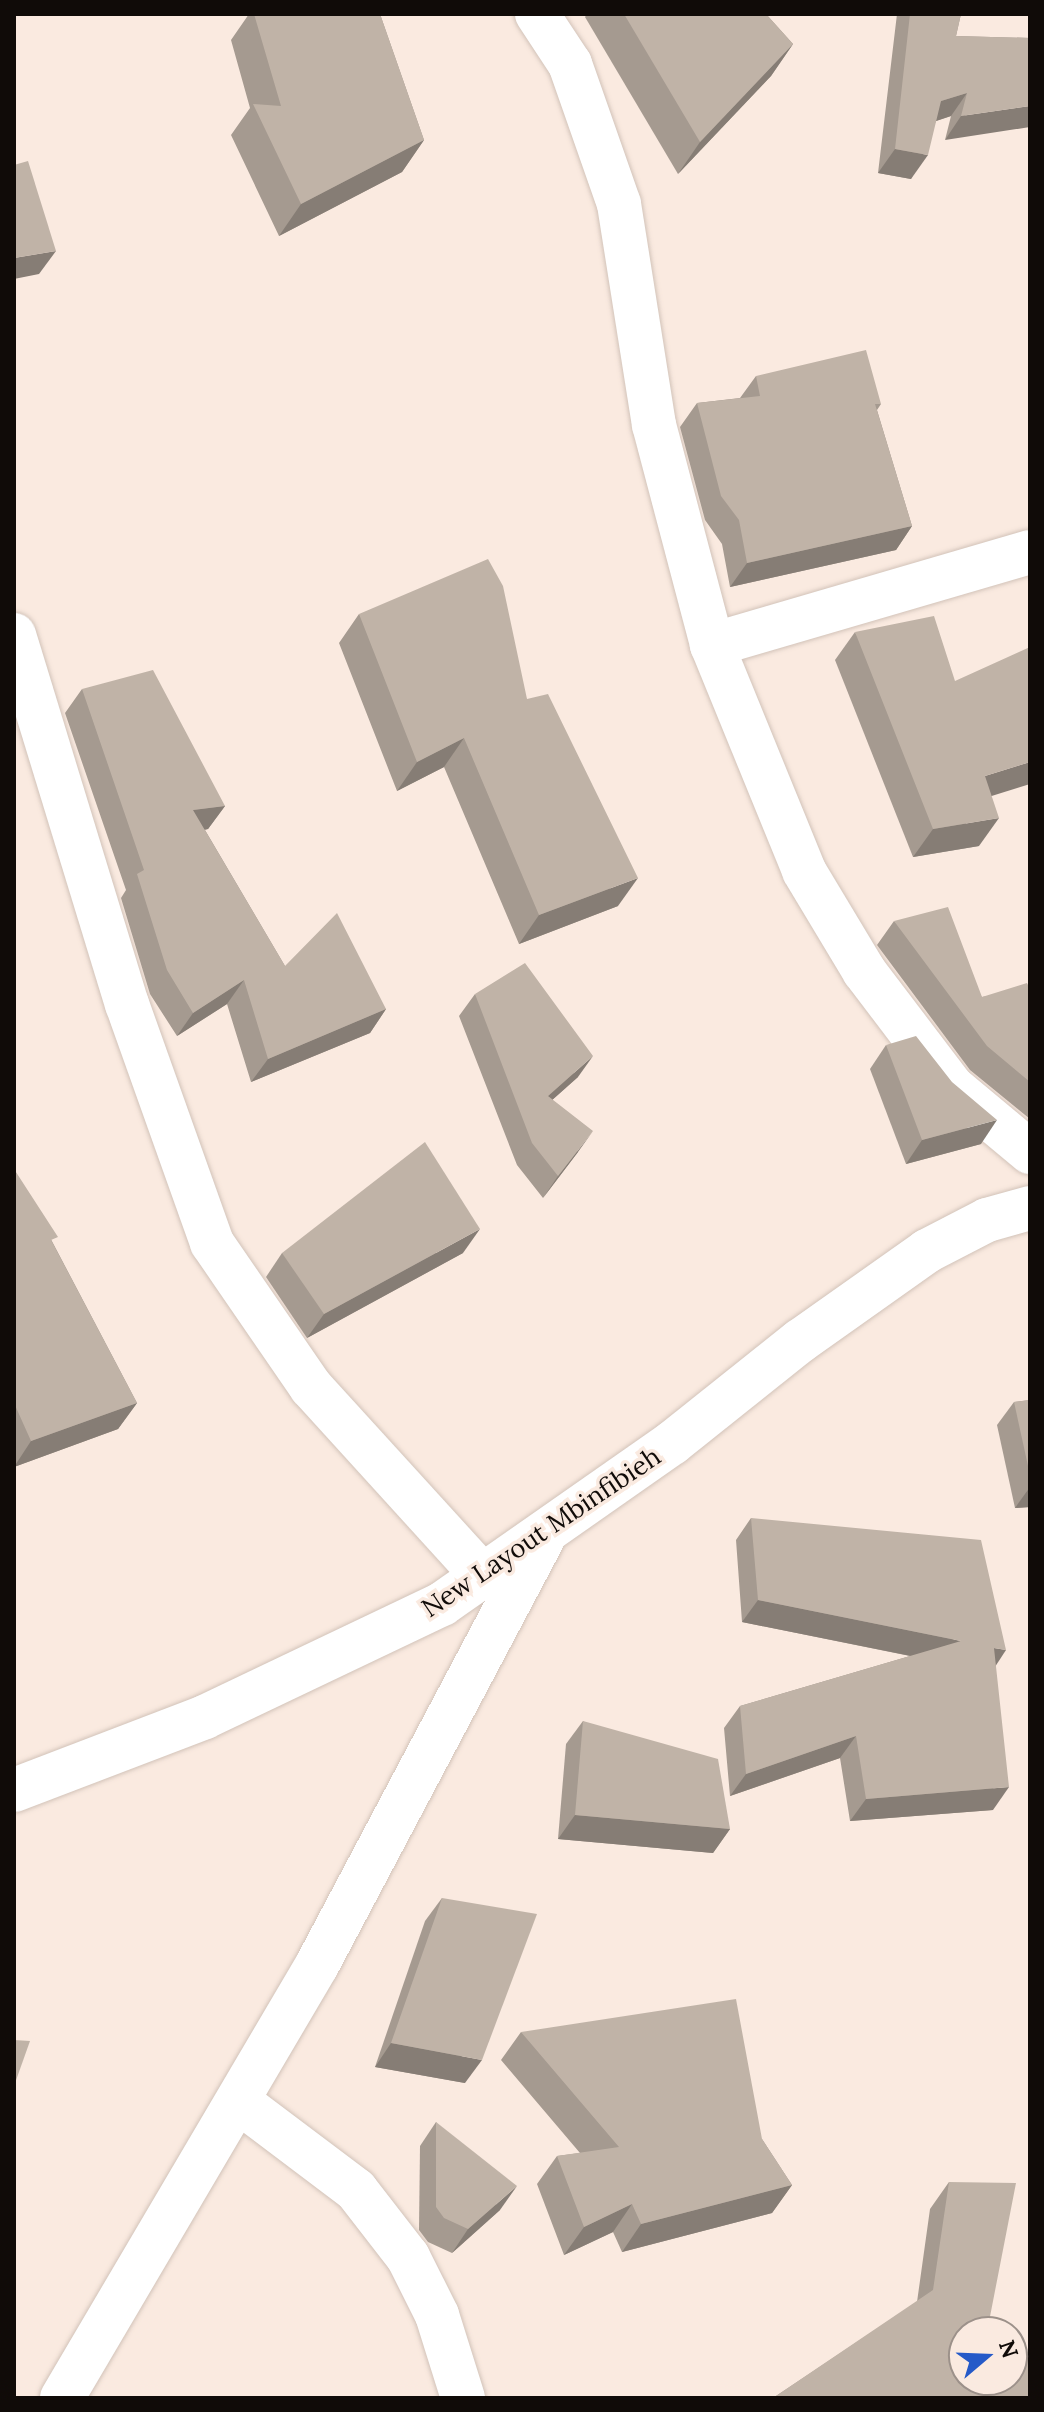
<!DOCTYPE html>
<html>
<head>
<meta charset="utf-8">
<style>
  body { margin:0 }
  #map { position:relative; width:1044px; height:2412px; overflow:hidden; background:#faeae0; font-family:Lora,serif }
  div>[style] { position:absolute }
  .roads { filter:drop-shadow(0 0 2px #d2c3b9) drop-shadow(0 0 2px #d2c3b9) }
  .street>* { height:44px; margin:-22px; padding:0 22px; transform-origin:22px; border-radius:22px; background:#fff }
  .wall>* { inset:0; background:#a59a90 }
  .shaded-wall>* { inset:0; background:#867d75 }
  .building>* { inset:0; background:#c0b3a7 }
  span { translate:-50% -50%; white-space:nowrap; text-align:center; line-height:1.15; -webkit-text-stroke:7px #faeae0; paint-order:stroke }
  .street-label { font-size:26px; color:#100b08 }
  .frame { position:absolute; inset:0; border:16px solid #100b08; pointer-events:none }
  .north { position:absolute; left:948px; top:2316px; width:80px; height:80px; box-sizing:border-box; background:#faeae0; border:2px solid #9c918a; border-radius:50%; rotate:71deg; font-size:22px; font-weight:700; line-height:32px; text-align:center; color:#100b08 }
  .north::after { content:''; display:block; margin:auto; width:28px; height:36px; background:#255ac8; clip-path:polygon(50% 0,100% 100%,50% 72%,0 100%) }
</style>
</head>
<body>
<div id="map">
  <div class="roads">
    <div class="street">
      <div style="left:537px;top:14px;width:60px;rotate:56.6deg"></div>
      <div style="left:570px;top:64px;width:148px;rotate:70.7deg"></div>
      <div style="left:619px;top:204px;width:224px;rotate:81deg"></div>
      <div style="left:654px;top:425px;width:228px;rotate:75.2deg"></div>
      <div style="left:712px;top:645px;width:244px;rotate:67.8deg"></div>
      <div style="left:804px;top:871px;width:117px;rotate:59deg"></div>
      <div style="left:864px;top:971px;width:146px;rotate:52.8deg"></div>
      <div style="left:952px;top:1087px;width:102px;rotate:39.8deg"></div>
      <div style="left:14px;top:635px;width:386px;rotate:73deg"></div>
      <div style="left:127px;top:1004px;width:254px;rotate:70.4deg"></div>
      <div style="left:212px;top:1243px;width:175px;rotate:55.5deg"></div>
      <div style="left:311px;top:1387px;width:256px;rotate:47.7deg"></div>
      <div style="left:712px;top:645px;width:331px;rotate:-16.3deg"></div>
      <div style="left:14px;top:1790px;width:204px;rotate:-20.9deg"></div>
      <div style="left:205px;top:1717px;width:263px;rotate:-25.5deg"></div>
      <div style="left:442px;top:1604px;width:281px;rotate:-35deg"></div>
      <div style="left:672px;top:1443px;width:164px;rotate:-38.6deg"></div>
      <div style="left:800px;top:1341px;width:156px;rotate:-35.3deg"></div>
      <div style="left:927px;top:1251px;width:68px;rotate:-27.3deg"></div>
      <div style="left:987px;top:1220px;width:45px;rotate:-15.6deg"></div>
      <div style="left:238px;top:2101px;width:148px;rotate:37deg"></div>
      <div style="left:356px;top:2190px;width:85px;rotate:52.2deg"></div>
      <div style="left:408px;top:2257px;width:65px;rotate:63.4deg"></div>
      <div style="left:437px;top:2315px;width:87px;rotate:72.6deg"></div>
      <div style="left:62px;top:2398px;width:503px;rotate:-59.51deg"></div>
      <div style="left:317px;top:1965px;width:483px;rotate:-62.1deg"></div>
    </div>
  </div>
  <div class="wall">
    <div style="clip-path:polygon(249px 14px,380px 14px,424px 140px,402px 172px,279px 236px,231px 135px,250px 108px,231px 40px)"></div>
    <div style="clip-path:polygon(587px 14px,766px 14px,793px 44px,771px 76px,678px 174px,585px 17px)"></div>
    <div style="clip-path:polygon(897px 14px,961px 14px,956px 36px,1030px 38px,945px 140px,951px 116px,936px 121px,911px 179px,878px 173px)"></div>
    <div style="clip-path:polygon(756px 376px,881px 404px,877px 410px,912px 526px,896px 550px,730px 587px,722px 544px,705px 520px,680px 427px,697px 403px,740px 398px)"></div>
    <div style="clip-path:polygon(359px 614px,527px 699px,618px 906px,519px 944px,444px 767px,397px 791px,339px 643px)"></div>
    <div style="clip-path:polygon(855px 632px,979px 846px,913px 857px,835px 660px)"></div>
    <div style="clip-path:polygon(82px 689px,225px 806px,208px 829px,205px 830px,285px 966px,386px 1009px,370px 1033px,251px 1082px,227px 1004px,177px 1036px,150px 994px,121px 898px,126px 890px,65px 713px)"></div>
    <div style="clip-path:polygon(894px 921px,982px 997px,1030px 989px,1030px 1119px,970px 1070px,877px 945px)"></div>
    <div style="clip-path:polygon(475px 994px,578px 1077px,552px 1100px,578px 1152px,543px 1198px,517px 1165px,459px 1016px)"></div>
    <div style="clip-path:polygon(886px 1045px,981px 1144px,906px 1164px,870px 1069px)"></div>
    <div style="clip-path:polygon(14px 1169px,137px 1403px,118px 1429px,14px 1467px)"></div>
    <div style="clip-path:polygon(282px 1253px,463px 1253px,307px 1338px,266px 1277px)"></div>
    <div style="clip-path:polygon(1030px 1400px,1030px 1507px,1015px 1508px,997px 1425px,1014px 1402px)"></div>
    <div style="clip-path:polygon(751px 1518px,996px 1665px,993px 1810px,850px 1821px,840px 1758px,730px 1796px,724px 1728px,740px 1706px,910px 1656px,742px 1622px,736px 1540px)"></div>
    <div style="clip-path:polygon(583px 1721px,730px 1829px,713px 1853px,558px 1839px,566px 1744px)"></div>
    <div style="clip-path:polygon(442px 1898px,465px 2083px,375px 2067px,425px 1921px)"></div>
    <div style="clip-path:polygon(521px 2032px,762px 2139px,792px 2185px,772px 2213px,622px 2252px,613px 2232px,564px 2255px,537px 2184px,557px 2156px,580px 2153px,501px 2060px)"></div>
    <div style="clip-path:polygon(436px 2122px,500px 2210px,452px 2253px,428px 2242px,419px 2230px,420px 2146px)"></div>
    <div style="clip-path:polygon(949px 2182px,964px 2380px,1030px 2398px,773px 2398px,917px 2302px,930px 2209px)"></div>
  </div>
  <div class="shaded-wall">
    <div style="clip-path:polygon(793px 44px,771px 76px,678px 174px,700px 142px)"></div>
    <div style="clip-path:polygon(967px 93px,951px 116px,924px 125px,941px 101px)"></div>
    <div style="clip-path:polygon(1030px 106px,1030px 127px,945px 140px,961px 116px)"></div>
    <div style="clip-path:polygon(424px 140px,402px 172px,279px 236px,301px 204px)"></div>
    <div style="clip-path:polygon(895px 149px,928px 155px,911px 179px,878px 173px)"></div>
    <div style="clip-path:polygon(56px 251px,39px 274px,14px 279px,14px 258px)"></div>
    <div style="clip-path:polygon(912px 526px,896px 550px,730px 587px,747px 563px)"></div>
    <div style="clip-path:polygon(464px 738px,444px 767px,397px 791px,417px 762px)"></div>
    <div style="clip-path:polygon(1030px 762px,1030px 784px,966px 804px,985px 776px)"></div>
    <div style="clip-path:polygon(225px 806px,208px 829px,176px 833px,193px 810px)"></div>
    <div style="clip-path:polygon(999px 818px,979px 846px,913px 857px,933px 829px)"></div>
    <div style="clip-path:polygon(638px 878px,618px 906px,519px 944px,539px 915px)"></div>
    <div style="clip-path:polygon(244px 980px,227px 1004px,177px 1036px,193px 1013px)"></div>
    <div style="clip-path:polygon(386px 1009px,370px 1033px,251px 1082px,268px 1059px)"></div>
    <div style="clip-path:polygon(593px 1056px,578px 1077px,532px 1118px,548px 1096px)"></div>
    <div style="clip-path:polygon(997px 1120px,981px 1144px,906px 1164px,922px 1140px)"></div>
    <div style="clip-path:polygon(593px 1131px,578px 1152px,543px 1198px,558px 1176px)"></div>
    <div style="clip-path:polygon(480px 1229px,463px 1253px,307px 1338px,324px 1314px)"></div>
    <div style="clip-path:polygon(137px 1403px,118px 1429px,14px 1467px,31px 1441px)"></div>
    <div style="clip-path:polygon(1030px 1487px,1030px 1507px,1015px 1508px)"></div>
    <div style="clip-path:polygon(758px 1600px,961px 1641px,946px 1663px,742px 1622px)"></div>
    <div style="clip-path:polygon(994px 1648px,1006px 1650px,991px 1673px)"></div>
    <div style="clip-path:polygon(856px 1736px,840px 1758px,730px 1796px,746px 1774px)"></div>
    <div style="clip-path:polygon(1009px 1787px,993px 1810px,850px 1821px,866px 1799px)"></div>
    <div style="clip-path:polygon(575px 1815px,730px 1829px,713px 1853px,558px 1839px)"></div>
    <div style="clip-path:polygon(391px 2043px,482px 2060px,465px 2083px,375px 2067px)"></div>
    <div style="clip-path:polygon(792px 2185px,772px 2213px,622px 2252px,641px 2224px)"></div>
    <div style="clip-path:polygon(517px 2186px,500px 2210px,452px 2253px,468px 2229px)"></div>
    <div style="clip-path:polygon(632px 2204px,613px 2232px,564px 2255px,584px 2227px)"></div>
  </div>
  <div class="building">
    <div style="clip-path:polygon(254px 14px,380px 14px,424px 140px,301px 204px,253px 104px,281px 106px)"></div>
    <div style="clip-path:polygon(624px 14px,766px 14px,793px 44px,700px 142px)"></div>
    <div style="clip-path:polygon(910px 14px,961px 14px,956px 36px,1030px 38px,1030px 106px,961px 116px,967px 93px,941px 101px,928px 155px,895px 149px)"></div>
    <div style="clip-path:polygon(28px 161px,56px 251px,14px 258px,14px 165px)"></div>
    <div style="clip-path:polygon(866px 350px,881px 404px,875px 404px,912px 526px,747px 563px,739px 520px,721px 496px,697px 403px,760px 396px,756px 376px)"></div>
    <div style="clip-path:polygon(488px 559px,503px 586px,527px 699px,548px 694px,638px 878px,539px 915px,464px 738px,417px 762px,359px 614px)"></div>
    <div style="clip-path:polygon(934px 616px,955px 681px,1030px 647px,1030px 762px,985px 776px,999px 818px,933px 829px,855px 632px)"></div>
    <div style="clip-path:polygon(153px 670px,225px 806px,193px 810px,285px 966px,337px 913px,386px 1009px,268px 1059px,244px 980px,193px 1013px,167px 970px,137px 874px,144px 870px,82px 689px)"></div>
    <div style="clip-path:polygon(948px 907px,982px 997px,1027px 983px,1030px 989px,1030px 1082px,987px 1046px,894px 921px)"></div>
    <div style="clip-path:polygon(525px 963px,593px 1056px,548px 1096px,593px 1131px,558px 1176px,532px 1143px,475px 994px)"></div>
    <div style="clip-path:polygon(916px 1036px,952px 1082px,997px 1120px,922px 1140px,886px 1045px)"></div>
    <div style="clip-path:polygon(425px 1142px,480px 1229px,324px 1314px,282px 1253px)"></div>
    <div style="clip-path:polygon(14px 1169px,58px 1237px,51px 1240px,137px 1403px,31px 1441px,14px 1403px)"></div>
    <div style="clip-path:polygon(1030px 1400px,1030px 1475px,1014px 1402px)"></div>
    <div style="clip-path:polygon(751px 1518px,981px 1540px,1006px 1650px,994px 1648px,1009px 1787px,866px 1799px,856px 1736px,746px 1774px,740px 1706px,961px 1641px,758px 1600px)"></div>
    <div style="clip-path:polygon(583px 1721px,718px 1759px,730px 1829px,575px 1815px)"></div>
    <div style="clip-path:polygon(442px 1898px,537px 1914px,482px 2060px,391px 2043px)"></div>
    <div style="clip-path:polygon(736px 1999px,762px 2139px,792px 2185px,641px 2224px,632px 2204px,584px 2227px,557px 2156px,619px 2147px,521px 2032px)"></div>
    <div style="clip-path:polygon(14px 2040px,30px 2041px,14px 2086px)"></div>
    <div style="clip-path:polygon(436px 2122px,517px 2186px,468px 2229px,444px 2218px,436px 2207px)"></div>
    <div style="clip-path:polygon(949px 2182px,1016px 2183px,987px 2332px,964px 2332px,964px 2380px,1012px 2380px,1012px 2356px,1030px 2351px,1030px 2398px,773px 2398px,933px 2290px)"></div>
  </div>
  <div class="street-label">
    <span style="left:541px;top:1532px;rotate:-34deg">New Layout Mbinfibieh</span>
  </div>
  <div class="frame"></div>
  <div class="north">N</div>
</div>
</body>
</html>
